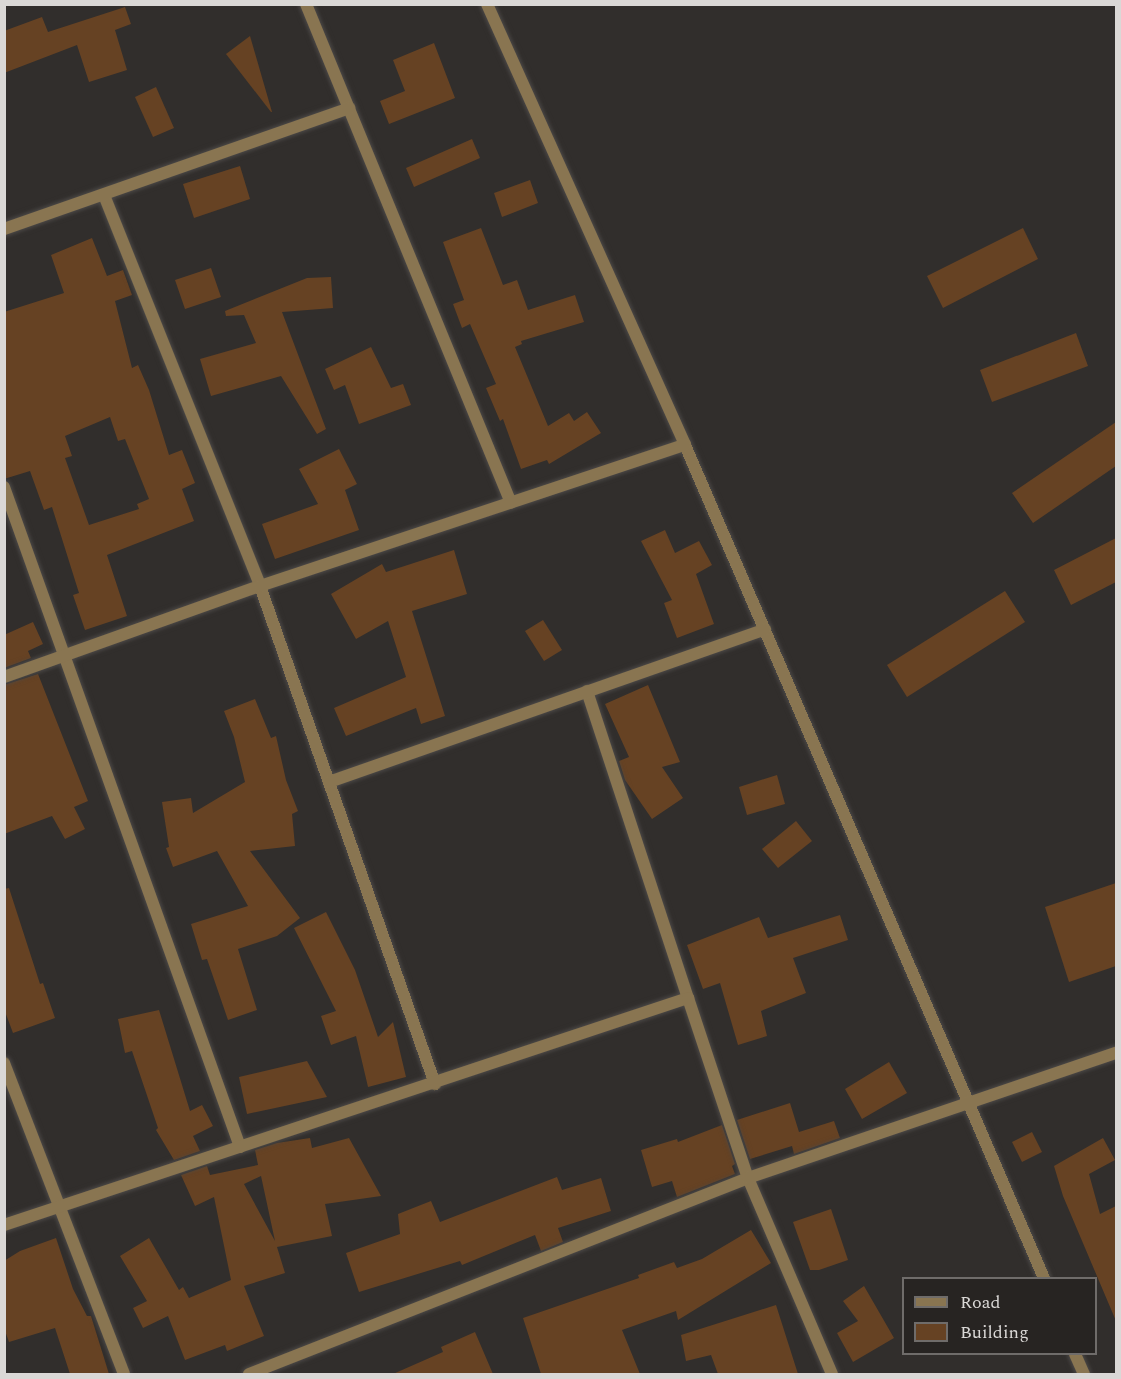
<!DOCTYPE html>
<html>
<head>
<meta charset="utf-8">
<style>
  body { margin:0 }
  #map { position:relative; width:1121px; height:1379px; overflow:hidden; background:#312e2c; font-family:Spectral,serif }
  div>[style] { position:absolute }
  .building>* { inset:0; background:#664223 }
  .roads { filter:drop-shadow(0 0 2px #4c4947) drop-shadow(0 0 2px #4c4947) }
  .street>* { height:12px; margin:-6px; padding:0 6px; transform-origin:6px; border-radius:6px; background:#897551 }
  span { translate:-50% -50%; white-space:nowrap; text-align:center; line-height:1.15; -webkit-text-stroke:6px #272422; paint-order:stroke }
  .frame { position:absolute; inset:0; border:6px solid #dad8d6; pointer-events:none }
  .legend { position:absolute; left:902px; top:1277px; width:195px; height:78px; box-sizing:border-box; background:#272422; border:2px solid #6f6c6a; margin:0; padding:8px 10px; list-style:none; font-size:18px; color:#dad8d6 }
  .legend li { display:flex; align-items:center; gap:12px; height:30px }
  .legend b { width:30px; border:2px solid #6f6c6a }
</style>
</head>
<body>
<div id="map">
  <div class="building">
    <div style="clip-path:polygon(125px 7px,131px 24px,115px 30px,127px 70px,89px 82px,77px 45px,4px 73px,4px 31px,42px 17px,48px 32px)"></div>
    <div style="clip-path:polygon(250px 36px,272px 112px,271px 112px,226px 54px)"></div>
    <div style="clip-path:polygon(434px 43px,455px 98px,389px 124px,380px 101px,405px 91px,393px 60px)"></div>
    <div style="clip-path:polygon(156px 87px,174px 128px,153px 137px,135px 97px)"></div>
    <div style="clip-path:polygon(472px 139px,480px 158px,414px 187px,406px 168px)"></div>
    <div style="clip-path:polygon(240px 166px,250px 199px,194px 218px,183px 184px)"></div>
    <div style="clip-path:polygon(530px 180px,538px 203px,502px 217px,494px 193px)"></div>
    <div style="clip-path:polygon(481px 228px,503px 285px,517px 280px,528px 310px,575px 295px,584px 322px,521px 341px,522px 344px,515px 347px,548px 426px,569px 413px,574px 421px,587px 412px,601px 433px,549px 464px,547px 460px,521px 469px,503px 419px,500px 421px,486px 388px,496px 384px,470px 324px,462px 328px,453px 304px,464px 300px,443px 242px)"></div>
    <div style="clip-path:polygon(1023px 228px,1038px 259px,943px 308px,927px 276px)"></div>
    <div style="clip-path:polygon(evenodd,92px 238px,107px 276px,123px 270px,132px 295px,115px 301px,132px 368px,138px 365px,149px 390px,169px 455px,182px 450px,195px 483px,182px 489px,194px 521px,107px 555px,127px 616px,85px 630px,73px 595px,79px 593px,52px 507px,44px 510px,30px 471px,4px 479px,4px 312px,64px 293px,51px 255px,92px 238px,110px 417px,118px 441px,125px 439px,149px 499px,137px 504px,139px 509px,89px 525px,65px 458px,72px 456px,65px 436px,110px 417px)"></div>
    <div style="clip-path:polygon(211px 268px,221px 297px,185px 309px,175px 280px)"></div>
    <div style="clip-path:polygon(331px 277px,333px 308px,282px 312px,326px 429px,317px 434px,281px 376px,211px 396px,200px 359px,256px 343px,244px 315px,226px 316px,225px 311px,307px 278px)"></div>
    <div style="clip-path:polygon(1076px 333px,1088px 366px,992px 402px,980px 370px)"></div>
    <div style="clip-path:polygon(371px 347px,391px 388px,403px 384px,411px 405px,359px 424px,345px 385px,334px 390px,325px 369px)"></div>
    <div style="clip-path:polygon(1116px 422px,1116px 466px,1033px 523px,1012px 493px)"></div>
    <div style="clip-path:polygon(339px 449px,357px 484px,345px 490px,359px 530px,275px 559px,262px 524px,318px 504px,299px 469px)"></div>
    <div style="clip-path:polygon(665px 530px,675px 553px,699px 541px,712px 565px,696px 574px,714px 624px,677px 638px,664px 603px,672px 600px,641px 541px)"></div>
    <div style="clip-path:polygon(1116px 538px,1116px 582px,1071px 605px,1054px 570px)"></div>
    <div style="clip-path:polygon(454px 550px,467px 594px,412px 611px,445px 716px,421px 724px,416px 708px,346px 736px,334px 708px,406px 677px,388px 621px,356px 639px,331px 594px,382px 564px,386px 572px)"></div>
    <div style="clip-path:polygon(1005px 591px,1025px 622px,907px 697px,887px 665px)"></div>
    <div style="clip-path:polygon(543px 620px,562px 650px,544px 661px,525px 631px)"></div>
    <div style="clip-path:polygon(33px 622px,43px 644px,28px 651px,31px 658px,4px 668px,4px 635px)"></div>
    <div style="clip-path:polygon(38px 674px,88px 801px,74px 807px,85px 829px,65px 839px,52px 816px,4px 834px,4px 685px)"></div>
    <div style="clip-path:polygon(648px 685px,680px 762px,662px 767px,683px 798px,652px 819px,625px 780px,619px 761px,629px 757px,605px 704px)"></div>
    <div style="clip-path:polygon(255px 699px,271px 738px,276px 736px,286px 780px,298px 811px,292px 814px,295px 846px,250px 851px,300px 918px,277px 936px,238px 949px,257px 1010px,228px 1020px,207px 959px,202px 960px,191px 924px,248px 906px,217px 851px,173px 867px,166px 848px,169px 847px,162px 802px,191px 798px,193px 813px,245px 782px,234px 737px,224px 711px)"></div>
    <div style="clip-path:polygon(777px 775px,785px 804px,747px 815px,739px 787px)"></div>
    <div style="clip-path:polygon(796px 821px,812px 841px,778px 868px,762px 849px)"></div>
    <div style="clip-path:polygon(1116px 883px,1116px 966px,1069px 982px,1045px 907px)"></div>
    <div style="clip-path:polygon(9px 888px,40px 984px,43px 983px,55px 1018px,13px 1033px,4px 1009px,4px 889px)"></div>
    <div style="clip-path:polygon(326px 912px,355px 970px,378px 1037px,393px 1022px,406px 1077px,368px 1087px,356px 1036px,331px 1045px,321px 1016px,336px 1011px,294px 928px)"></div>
    <div style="clip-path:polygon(840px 915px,848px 940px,793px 958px,806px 993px,761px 1011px,767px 1036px,738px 1045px,720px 983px,703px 989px,687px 945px,759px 917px,768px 938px)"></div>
    <div style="clip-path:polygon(159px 1010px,190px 1111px,202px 1105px,213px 1126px,193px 1136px,200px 1151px,174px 1160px,156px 1130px,158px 1128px,132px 1051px,125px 1053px,118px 1019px)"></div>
    <div style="clip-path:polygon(307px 1061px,327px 1097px,247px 1114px,239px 1077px)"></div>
    <div style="clip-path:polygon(889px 1062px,907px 1093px,862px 1119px,845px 1089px)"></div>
    <div style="clip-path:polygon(790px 1103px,799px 1132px,834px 1121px,840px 1138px,794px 1154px,792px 1146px,750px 1159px,737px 1120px)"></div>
    <div style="clip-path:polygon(722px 1125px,735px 1164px,732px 1166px,735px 1174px,677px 1197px,672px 1181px,652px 1187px,641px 1150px,677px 1139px,678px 1142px)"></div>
    <div style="clip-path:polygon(1032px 1132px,1042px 1152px,1022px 1162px,1012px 1142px)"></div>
    <div style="clip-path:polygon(evenodd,310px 1138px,312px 1148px,349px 1138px,381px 1196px,325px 1204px,332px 1236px,277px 1247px,285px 1273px,244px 1286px,264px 1336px,227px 1351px,225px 1345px,185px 1360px,168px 1316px,143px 1328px,133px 1308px,147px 1301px,120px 1256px,149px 1238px,179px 1290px,183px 1287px,189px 1298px,231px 1280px,214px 1197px,195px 1206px,181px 1175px,207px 1166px,210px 1175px,258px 1165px,255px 1150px,277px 1143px,310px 1138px,261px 1176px,275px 1241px,244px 1184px,261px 1176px)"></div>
    <div style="clip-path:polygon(1103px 1138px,1115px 1160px,1089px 1174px,1100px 1214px,1116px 1206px,1116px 1321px,1063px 1196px,1054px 1166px)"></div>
    <div style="clip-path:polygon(557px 1177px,562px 1190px,601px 1178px,611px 1211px,558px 1228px,563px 1242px,541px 1251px,535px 1235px,462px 1265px,460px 1261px,359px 1292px,346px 1253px,400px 1234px,398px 1214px,431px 1201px,440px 1222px)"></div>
    <div style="clip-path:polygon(831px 1209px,848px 1260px,819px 1270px,810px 1270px,793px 1222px)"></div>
    <div style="clip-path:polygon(751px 1230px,771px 1263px,678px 1320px,676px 1311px,622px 1330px,640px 1374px,541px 1374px,523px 1318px,639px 1278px,638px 1275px,674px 1262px,677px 1268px,702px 1259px)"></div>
    <div style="clip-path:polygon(56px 1238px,73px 1289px,87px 1316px,91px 1316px,109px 1374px,70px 1374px,55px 1328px,9px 1342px,4px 1328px,4px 1261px,20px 1251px)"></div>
    <div style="clip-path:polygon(864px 1286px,894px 1338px,853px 1362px,837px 1333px,858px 1321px,843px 1301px)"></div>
    <div style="clip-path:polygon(776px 1305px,798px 1374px,718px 1374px,711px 1355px,686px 1361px,681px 1335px)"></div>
    <div style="clip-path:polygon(475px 1332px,493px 1374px,393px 1374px,443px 1352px,441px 1347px)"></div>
  </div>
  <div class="roads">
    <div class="street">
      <div style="left:306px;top:4px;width:539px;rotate:67.67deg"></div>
      <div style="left:487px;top:4px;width:483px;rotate:65.8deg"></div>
      <div style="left:685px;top:445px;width:907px;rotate:66.69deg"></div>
      <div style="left:104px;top:195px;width:421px;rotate:68.2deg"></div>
      <div style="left:260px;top:586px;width:528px;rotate:70.64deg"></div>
      <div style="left:4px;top:229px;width:366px;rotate:-19.3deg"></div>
      <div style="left:4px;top:487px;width:701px;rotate:70.32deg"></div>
      <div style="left:4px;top:677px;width:272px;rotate:-19.6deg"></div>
      <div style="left:260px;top:586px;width:448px;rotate:-18.4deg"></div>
      <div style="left:587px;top:691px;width:323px;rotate:71.8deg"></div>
      <div style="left:329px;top:782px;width:462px;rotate:-19.3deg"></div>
      <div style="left:4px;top:1063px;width:333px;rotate:68.9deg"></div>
      <div style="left:4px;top:1225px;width:721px;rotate:-18.36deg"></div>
      <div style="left:688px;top:998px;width:190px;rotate:71.6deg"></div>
      <div style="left:748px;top:1178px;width:213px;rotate:66.8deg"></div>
      <div style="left:1075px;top:1354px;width:22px;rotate:66deg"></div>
      <div style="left:249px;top:1374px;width:536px;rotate:-21.44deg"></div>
      <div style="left:748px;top:1178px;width:389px;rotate:-18.8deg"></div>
    </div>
  </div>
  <div class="frame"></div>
  <ul class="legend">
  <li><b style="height:8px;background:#897551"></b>Road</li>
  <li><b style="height:16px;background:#664223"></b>Building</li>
  </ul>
</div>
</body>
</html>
